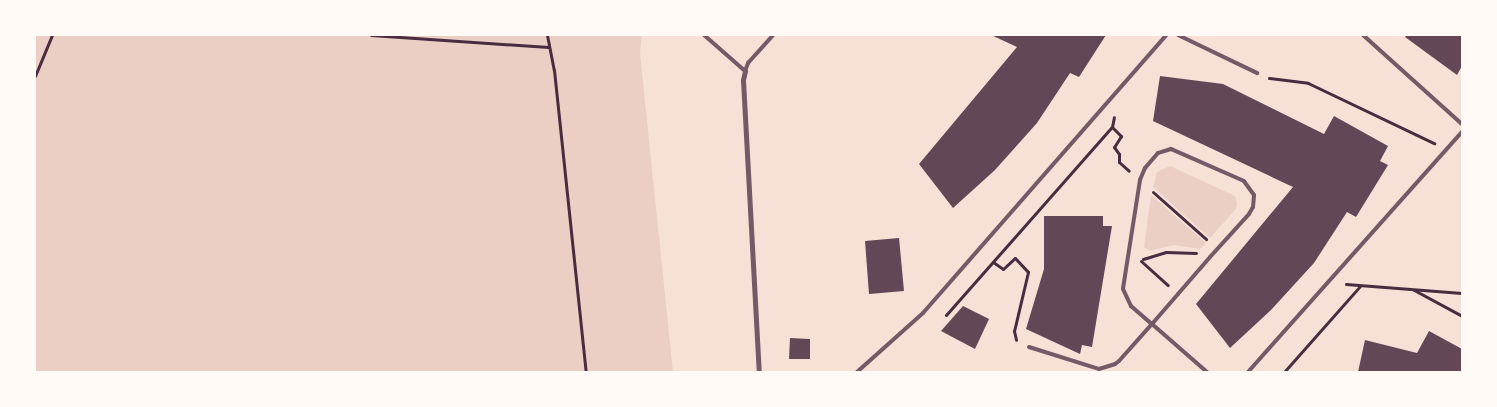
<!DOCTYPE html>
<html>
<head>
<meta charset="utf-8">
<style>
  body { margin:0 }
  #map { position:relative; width:1497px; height:407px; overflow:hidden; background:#f7e1d7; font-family:Inter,sans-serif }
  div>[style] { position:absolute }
  .green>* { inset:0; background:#ebcfc5 }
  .building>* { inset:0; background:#644757 }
  .path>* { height:3px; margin:-1.5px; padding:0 1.5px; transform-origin:1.5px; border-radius:1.5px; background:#4a2c40 }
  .service>* { height:4px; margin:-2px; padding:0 2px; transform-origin:2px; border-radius:2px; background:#755966 }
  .minor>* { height:5px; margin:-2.5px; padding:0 2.5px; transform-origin:2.5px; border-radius:2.5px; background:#755966 }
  span { translate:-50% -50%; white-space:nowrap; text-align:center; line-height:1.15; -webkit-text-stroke:4px #fffaf5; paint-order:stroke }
  .frame { position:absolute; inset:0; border:36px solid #fffaf5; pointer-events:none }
</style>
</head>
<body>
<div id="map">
  <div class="green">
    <div style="clip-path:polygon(35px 35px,642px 35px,640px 53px,673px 372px,35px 372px)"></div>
    <div style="clip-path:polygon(1170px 166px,1235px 196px,1237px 204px,1236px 209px,1210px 238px,1153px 187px,1157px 172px)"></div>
    <div style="clip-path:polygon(1151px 195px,1206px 243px,1200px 249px,1174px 245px,1150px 251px,1144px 247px)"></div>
  </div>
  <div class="building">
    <div style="clip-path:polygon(991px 35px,1106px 35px,1079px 77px,1070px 73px,1037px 123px,995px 170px,953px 208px,919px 164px,1017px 47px)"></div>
    <div style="clip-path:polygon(1407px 35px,1462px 35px,1462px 66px,1457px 75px,1405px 37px)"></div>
    <div style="clip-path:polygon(1160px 76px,1223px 84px,1324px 134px,1334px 116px,1388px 146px,1380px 161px,1388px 165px,1356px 217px,1347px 212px,1314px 263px,1271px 310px,1230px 348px,1196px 304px,1293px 187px,1153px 121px)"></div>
    <div style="clip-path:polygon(1044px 216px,1103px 216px,1103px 226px,1112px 226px,1092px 347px,1082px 345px,1080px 354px,1026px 329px,1044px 269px)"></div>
    <div style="clip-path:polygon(899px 238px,904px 291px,869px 294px,865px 241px)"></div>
    <div style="clip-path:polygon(963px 306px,989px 319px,975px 349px,941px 331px)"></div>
    <div style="clip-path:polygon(1429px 331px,1462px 349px,1462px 372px,1358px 372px,1365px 340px,1417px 353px)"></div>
    <div style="clip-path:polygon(790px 338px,810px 339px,810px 359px,789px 359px)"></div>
  </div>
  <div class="path">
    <div style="left:371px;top:35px;width:178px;rotate:3.9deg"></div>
    <div style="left:547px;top:35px;width:36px;rotate:79deg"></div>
    <div style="left:554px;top:70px;width:304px;rotate:84deg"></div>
    <div style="left:35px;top:76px;width:44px;rotate:-67.5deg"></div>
    <div style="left:1269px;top:78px;width:39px;rotate:7deg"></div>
    <div style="left:1308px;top:83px;width:140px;rotate:25.5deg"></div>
    <div style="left:1112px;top:127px;width:13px;rotate:45deg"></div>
    <div style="left:1121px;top:136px;width:13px;rotate:122deg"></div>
    <div style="left:1114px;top:147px;width:9px;rotate:54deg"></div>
    <div style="left:1119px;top:154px;width:8px;rotate:90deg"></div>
    <div style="left:1119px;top:162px;width:13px;rotate:42deg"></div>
    <div style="left:1153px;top:192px;width:71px;rotate:41.6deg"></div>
    <div style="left:1143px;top:259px;width:24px;rotate:-17deg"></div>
    <div style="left:1166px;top:252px;width:30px;rotate:2deg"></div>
    <div style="left:1141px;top:261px;width:36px;rotate:42deg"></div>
    <div style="left:993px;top:262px;width:12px;rotate:35deg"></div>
    <div style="left:1003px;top:269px;width:16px;rotate:-43deg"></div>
    <div style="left:1015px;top:258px;width:19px;rotate:47deg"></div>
    <div style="left:1028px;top:272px;width:61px;rotate:103.3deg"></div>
    <div style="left:1014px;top:331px;width:9px;rotate:77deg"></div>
    <div style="left:1346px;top:284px;width:116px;rotate:4.4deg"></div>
    <div style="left:1414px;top:290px;width:55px;rotate:28.4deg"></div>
    <div style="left:946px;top:315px;width:251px;rotate:-48.6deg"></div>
    <div style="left:1112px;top:127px;width:10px;rotate:-79deg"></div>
    <div style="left:1284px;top:372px;width:115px;rotate:-48.5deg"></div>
  </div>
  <div class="service">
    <div style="left:704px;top:35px;width:55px;rotate:41.3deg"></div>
    <div style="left:745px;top:71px;width:9px;rotate:-69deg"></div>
    <div style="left:748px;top:63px;width:38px;rotate:-48deg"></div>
    <div style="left:1178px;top:35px;width:88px;rotate:25.7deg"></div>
    <div style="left:1363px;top:35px;width:133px;rotate:42deg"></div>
    <div style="left:1029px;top:347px;width:73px;rotate:17.4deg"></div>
    <div style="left:1099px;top:369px;width:17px;rotate:-17deg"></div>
    <div style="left:1115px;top:364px;width:5px;rotate:-37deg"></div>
    <div style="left:1119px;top:361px;width:50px;rotate:-48.3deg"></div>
    <div style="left:1152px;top:324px;width:40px;rotate:-49deg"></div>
    <div style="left:1178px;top:294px;width:49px;rotate:-49.1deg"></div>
    <div style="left:1210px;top:257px;width:58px;rotate:-47.8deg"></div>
    <div style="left:1249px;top:214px;width:8px;rotate:-60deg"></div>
    <div style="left:1253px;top:207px;width:12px;rotate:-85deg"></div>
    <div style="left:1254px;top:195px;width:17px;rotate:-126deg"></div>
    <div style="left:1244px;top:181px;width:80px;rotate:-156.3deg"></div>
    <div style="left:1171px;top:149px;width:14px;rotate:163deg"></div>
    <div style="left:1158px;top:153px;width:20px;rotate:131deg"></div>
    <div style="left:1145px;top:168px;width:13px;rotate:113deg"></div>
    <div style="left:1140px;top:180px;width:110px;rotate:98.9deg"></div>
    <div style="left:1123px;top:289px;width:19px;rotate:65deg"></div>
    <div style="left:1131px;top:306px;width:28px;rotate:41deg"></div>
    <div style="left:1152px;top:324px;width:73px;rotate:41.1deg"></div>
    <div style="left:857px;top:372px;width:89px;rotate:-41.8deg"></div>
    <div style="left:923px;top:313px;width:369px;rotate:-48.8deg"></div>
    <div style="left:1248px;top:372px;width:322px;rotate:-48.3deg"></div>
  </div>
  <div class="minor">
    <div style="left:745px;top:71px;width:9px;rotate:103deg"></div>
    <div style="left:743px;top:80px;width:292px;rotate:86.9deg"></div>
  </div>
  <div class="frame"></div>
</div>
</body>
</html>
